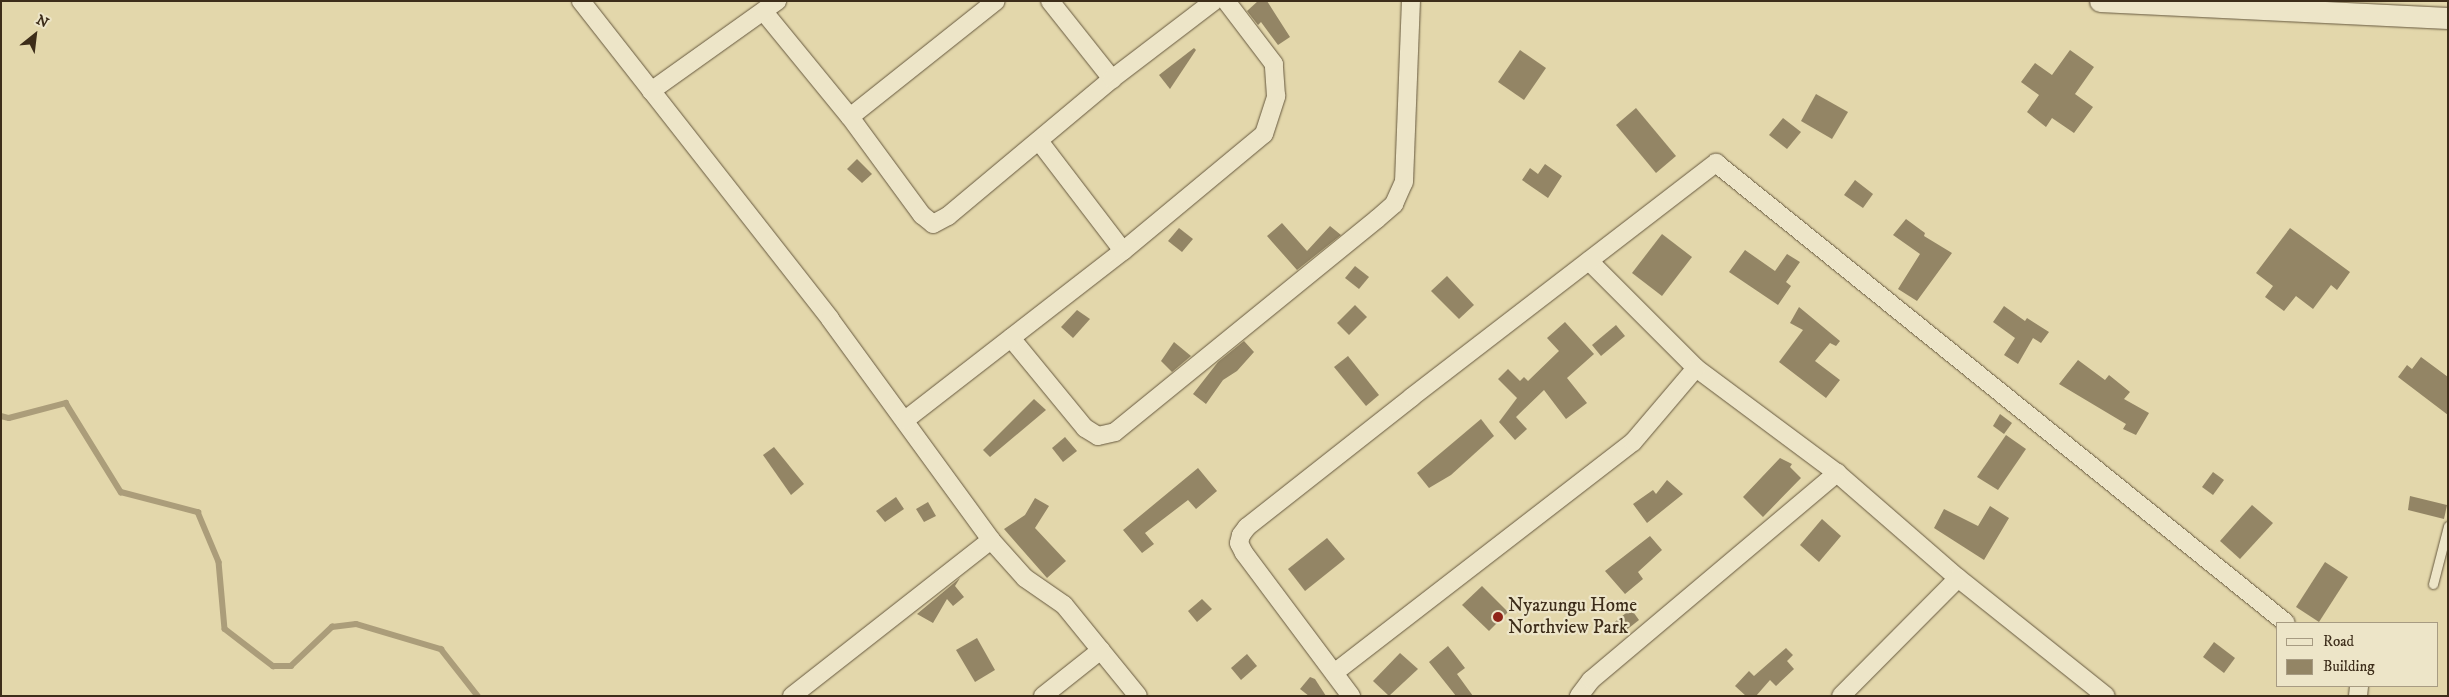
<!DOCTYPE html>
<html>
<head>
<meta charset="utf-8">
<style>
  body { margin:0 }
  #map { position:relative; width:2449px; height:697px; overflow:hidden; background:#e3d7ab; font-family:"IM FELL DW Pica",serif }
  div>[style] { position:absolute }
  .stream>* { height:5.5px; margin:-2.75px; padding:0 2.75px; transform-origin:2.75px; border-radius:2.75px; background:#ab9d7a }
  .building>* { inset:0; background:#938565 }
  .roads { filter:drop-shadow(0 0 1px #66583e) drop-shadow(0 0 1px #66583e) }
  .service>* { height:9px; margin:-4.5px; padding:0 4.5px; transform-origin:4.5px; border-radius:4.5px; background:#ede5c8 }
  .minor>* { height:18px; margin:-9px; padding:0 9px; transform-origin:9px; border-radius:9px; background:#ede5c8 }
  .tertiary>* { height:21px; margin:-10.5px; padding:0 10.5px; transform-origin:10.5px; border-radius:10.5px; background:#ede5c8 }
  .dots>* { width:14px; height:14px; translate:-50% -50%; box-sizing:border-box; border:2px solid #ede5c8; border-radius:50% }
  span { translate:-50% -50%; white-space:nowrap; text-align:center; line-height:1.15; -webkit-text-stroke:4.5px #ede5c8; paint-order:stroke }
  .poi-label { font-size:19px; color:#3d2d1a }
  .left { translate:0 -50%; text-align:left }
  .frame { position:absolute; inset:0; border:2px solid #3d2d1a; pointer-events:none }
  .legend { position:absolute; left:2276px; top:622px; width:162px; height:65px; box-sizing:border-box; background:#ede5c8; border:1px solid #a79b82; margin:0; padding:6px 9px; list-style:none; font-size:15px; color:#3d2d1a }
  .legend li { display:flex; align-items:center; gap:10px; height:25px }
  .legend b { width:25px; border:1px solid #a79b82 }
  .north { position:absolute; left:10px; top:10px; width:50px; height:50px; -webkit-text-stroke:4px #ede5c8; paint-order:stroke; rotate:29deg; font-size:14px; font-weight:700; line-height:20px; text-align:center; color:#3d2d1a }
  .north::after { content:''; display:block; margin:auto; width:18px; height:22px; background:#3d2d1a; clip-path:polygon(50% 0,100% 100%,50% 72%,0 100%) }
</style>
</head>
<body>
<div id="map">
  <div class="stream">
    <div style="left:1px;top:416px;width:8px;rotate:14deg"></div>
    <div style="left:9px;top:418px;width:59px;rotate:-14.7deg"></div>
    <div style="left:66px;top:403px;width:105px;rotate:58.3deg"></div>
    <div style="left:121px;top:492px;width:80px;rotate:14.6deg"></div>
    <div style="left:198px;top:512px;width:54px;rotate:67.2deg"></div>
    <div style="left:219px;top:562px;width:67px;rotate:84.9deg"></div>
    <div style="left:225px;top:629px;width:61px;rotate:37.6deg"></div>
    <div style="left:273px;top:666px;width:18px"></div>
    <div style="left:291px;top:666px;width:57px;rotate:-43.6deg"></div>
    <div style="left:332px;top:627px;width:24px;rotate:-7deg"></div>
    <div style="left:356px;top:624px;width:89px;rotate:16.4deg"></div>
    <div style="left:441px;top:649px;width:60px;rotate:51.8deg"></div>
  </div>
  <div class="building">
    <div style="clip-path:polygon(1258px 1px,1267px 1px,1290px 37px,1278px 45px,1261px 22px,1258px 25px,1247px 11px)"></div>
    <div style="clip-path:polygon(1194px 48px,1196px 50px,1170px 89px,1159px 75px)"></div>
    <div style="clip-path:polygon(1520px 50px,1546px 68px,1524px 100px,1498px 82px)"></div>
    <div style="clip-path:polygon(2070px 50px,2094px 67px,2075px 94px,2093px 107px,2074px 133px,2052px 118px,2046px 127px,2027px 112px,2039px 95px,2021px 82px,2035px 63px,2052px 75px)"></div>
    <div style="clip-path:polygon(1816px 94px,1848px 112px,1832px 139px,1801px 121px)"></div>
    <div style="clip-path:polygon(1636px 108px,1676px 156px,1656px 173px,1616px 125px)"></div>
    <div style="clip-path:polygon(1783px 118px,1801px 132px,1787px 149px,1769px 135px)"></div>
    <div style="clip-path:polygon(857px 159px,872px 174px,862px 183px,847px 169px)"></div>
    <div style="clip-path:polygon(1545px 164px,1562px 176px,1548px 198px,1522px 180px,1530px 168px,1538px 174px)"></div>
    <div style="clip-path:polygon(1855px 180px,1873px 194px,1863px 208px,1844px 195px)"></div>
    <div style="clip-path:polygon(1906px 219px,1925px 233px,1924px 236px,1952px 253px,1917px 301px,1898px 289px,1920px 254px,1893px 235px)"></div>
    <div style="clip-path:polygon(1282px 223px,1307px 251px,1330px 226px,1341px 235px,1297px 270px,1267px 236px)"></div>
    <div style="clip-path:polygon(1179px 228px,1193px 239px,1182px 252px,1168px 241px)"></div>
    <div style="clip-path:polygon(2290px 228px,2350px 272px,2337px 290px,2331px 285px,2313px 309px,2296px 296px,2284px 311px,2265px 297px,2273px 286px,2256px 273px)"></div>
    <div style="clip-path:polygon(1662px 234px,1692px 257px,1662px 296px,1632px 273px)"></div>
    <div style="clip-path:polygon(1745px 250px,1775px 271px,1787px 254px,1800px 262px,1786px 282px,1791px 286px,1778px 305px,1729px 272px)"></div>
    <div style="clip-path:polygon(1355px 266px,1369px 277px,1359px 289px,1345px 278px)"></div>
    <div style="clip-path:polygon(1447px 276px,1474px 305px,1459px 319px,1431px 291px)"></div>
    <div style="clip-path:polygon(1355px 305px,1367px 317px,1349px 335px,1337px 323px)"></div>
    <div style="clip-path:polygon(2004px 306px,2025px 321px,2027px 318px,2049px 332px,2041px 343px,2033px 338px,2018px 364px,2004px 355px,2015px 338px,1993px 322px)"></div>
    <div style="clip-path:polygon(1799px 307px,1840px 341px,1836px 346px,1830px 343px,1815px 361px,1840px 380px,1826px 398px,1779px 362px,1803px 330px,1790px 323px)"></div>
    <div style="clip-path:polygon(1077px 310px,1090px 319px,1073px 338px,1061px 327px)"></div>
    <div style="clip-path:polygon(1565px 322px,1594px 354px,1567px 378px,1587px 403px,1566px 419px,1544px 390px,1516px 417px,1527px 429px,1515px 440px,1499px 422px,1517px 398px,1498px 379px,1508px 369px,1520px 381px,1524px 377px,1528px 381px,1559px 351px,1547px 338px)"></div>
    <div style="clip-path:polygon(1616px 325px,1625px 336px,1601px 356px,1592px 345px)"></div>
    <div style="clip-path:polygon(1244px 341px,1254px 352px,1237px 371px,1223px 380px,1206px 404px,1193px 394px,1218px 362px)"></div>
    <div style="clip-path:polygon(1174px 342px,1191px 356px,1172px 372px,1161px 361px)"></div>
    <div style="clip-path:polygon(1348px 356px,1379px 395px,1366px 406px,1334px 367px)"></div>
    <div style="clip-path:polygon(2421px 357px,2448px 377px,2448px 415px,2398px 377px,2407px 365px,2412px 369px)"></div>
    <div style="clip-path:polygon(2078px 360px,2105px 380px,2109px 375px,2130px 392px,2124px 399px,2149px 413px,2136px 435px,2123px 429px,2126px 424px,2059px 384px)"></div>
    <div style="clip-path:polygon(1034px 399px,1046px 410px,990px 457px,983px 450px)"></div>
    <div style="clip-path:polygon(2000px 414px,2012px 423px,2004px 434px,1993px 426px)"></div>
    <div style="clip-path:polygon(1481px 419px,1494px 436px,1451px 475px,1429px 488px,1417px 473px)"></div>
    <div style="clip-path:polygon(2006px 435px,2026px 449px,1998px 490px,1977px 477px)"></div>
    <div style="clip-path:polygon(1065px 437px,1077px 451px,1063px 462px,1052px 448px)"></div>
    <div style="clip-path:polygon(774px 447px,804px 484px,791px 495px,763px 455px)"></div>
    <div style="clip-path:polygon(1780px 458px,1792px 464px,1790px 467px,1801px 478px,1763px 517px,1743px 497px)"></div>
    <div style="clip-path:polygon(1198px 468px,1217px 491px,1196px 509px,1188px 500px,1145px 533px,1154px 544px,1142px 553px,1123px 530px)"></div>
    <div style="clip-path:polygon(2213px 472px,2224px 480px,2213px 495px,2202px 487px)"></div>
    <div style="clip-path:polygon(1667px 480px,1683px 494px,1647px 523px,1633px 504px,1653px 490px,1656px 494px)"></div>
    <div style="clip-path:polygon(2410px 496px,2447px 505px,2444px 519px,2408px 510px)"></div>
    <div style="clip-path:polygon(896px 497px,904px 509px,885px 522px,876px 511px)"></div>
    <div style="clip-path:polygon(1035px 498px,1049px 506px,1035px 528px,1066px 561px,1047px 578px,1004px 529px,1025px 515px)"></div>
    <div style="clip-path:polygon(928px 502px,936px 516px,924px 522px,916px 509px)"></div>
    <div style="clip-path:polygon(2252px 505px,2273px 523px,2240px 559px,2220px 541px)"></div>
    <div style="clip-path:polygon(1990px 506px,2009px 518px,1984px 560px,1934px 528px,1944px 509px,1978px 526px)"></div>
    <div style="clip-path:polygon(1822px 519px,1841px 536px,1819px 562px,1800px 545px)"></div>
    <div style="clip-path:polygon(1650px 536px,1662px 550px,1638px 572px,1643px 579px,1625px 594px,1605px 571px)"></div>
    <div style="clip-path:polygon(1327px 538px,1345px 559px,1305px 591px,1288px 569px)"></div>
    <div style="clip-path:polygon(2325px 562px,2348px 577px,2319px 622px,2296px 607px)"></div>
    <div style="clip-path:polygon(960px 578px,955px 586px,964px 597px,953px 606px,947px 599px,933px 623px,917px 614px)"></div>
    <div style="clip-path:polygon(1482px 586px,1508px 612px,1489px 631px,1462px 605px)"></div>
    <div style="clip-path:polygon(1202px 599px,1212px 609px,1197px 622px,1188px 611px)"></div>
    <div style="clip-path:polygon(1631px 609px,1639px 620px,1620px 635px,1611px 625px)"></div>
    <div style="clip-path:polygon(977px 638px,995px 670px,975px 682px,956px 650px)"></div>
    <div style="clip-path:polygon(2214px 642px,2235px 658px,2224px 673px,2203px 657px)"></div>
    <div style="clip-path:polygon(1448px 646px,1465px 668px,1457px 674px,1473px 696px,1456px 696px,1429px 662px)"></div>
    <div style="clip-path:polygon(1786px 648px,1793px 655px,1787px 661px,1794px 669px,1776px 686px,1770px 680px,1756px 696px,1746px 696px,1735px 686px,1749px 671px,1754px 676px)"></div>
    <div style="clip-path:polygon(1400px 653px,1418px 669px,1389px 696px,1373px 681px)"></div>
    <div style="clip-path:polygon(1247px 654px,1257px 666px,1241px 680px,1231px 668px)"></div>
    <div style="clip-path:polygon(1310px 677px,1315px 679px,1326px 696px,1309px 696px,1300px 689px)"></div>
  </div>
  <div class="roads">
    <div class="service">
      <div style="left:2433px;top:584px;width:60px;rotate:-75.5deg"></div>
    </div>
    <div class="minor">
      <div style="left:581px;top:1px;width:404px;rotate:51.9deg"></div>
      <div style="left:830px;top:319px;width:273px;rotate:53.9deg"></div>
      <div style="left:1050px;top:1px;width:100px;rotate:51.5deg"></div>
      <div style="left:764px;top:12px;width:136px;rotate:50.7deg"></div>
      <div style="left:850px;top:117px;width:122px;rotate:53.7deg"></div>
      <div style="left:922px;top:215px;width:14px;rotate:39deg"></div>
      <div style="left:933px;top:224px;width:17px;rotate:-28deg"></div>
      <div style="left:948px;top:216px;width:214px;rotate:-39.9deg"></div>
      <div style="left:1112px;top:79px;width:128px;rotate:-37.4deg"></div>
      <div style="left:651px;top:91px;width:155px;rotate:-35.5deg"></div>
      <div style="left:850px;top:117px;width:186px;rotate:-38.5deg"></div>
      <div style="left:1039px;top:141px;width:138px;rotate:52.6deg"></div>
      <div style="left:1589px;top:261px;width:151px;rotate:45deg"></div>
      <div style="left:1696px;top:368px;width:176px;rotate:36.7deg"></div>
      <div style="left:1837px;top:473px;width:160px;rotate:41deg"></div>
      <div style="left:1958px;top:578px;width:189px;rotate:38.6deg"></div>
      <div style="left:1011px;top:338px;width:117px;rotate:50.6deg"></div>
      <div style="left:1085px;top:428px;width:15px;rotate:32deg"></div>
      <div style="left:1098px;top:436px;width:17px;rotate:-13deg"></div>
      <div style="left:1115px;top:432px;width:338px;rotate:-39.1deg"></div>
      <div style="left:1377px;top:219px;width:23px;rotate:-41deg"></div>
      <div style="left:1394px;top:204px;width:24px;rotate:-66deg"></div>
      <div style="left:1404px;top:182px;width:181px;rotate:-87.8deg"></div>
      <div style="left:905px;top:420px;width:276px;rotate:-37.8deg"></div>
      <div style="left:1123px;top:251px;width:183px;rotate:-39.7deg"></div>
      <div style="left:1264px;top:134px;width:40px;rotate:-72deg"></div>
      <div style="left:1276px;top:96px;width:32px;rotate:-94deg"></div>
      <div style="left:1274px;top:64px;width:79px;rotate:-127.3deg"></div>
      <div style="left:1334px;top:673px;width:378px;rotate:-37.7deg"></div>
      <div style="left:1633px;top:442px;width:97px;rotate:-49.6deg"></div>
      <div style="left:792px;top:696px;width:253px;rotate:-38.1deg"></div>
      <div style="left:991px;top:540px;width:51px;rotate:48.2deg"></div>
      <div style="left:1025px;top:578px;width:47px;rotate:34.7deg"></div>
      <div style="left:1064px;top:605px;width:117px;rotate:50.9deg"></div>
      <div style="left:1043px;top:696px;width:74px;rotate:-38.4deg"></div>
      <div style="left:1351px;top:696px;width:179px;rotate:-126.8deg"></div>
      <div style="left:1244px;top:553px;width:11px;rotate:-117deg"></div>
      <div style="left:1239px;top:543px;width:8px;rotate:-76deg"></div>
      <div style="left:1241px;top:535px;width:10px;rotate:-53deg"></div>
      <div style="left:1247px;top:527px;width:210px;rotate:-38.2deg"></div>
      <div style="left:1412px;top:397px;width:384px;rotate:-37.6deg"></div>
      <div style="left:1716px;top:163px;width:732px;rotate:38.9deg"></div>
      <div style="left:1579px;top:696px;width:20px;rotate:-53deg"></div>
      <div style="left:1591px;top:680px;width:322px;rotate:-40.1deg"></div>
      <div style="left:1841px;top:696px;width:166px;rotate:-45.2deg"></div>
      <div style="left:2358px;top:696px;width:10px;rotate:-84deg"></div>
    </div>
    <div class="tertiary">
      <div style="left:2100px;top:1px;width:348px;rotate:2.8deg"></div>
    </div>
  </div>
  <div class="dots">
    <div style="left:1498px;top:617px;background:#8f2418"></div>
  </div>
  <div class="poi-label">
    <span class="left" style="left:1508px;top:617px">Nyazungu Home<br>Northview Park</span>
  </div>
  <div class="frame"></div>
  <ul class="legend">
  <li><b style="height:6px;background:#ede5c8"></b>Road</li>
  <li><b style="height:14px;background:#938565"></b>Building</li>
  </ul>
  <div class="north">N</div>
</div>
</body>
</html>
